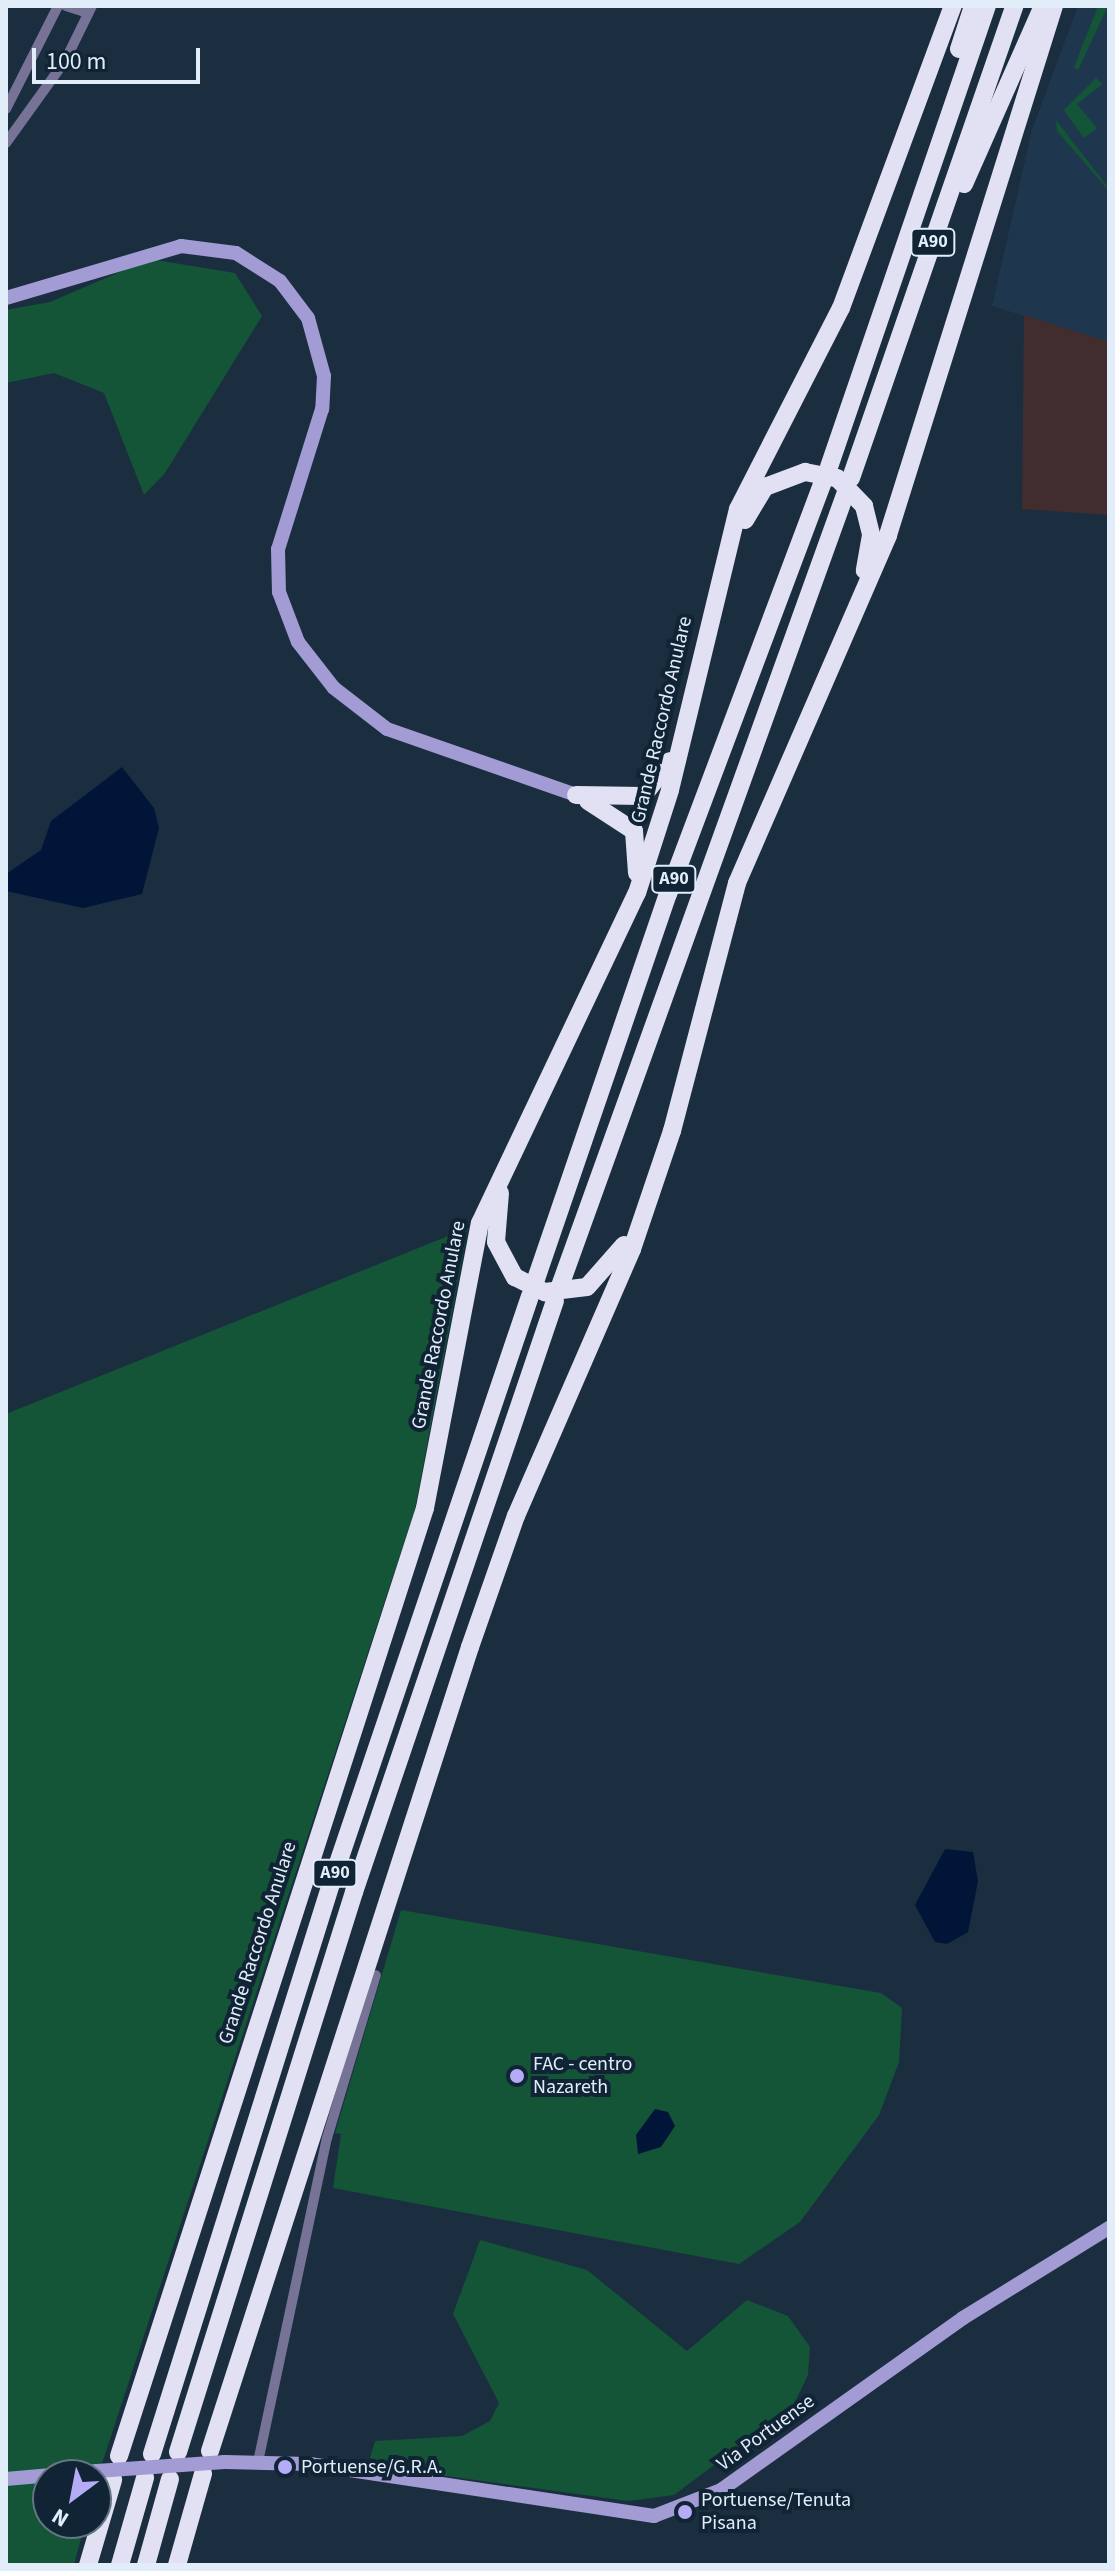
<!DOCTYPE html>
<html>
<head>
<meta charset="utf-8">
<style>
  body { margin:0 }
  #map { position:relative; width:1115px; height:2571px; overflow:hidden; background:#1a2e40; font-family:"Source Sans 3",sans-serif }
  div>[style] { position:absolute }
  .built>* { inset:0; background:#1f374e }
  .industrial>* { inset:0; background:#422d2e }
  .green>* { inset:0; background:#145437 }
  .water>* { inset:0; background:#001537 }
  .street>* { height:10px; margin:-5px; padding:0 5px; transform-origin:5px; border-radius:5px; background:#777397 }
  .secondary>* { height:14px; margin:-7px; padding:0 7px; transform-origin:7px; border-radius:7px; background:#a29bd4 }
  .highway>* { height:18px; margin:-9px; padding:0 9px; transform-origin:9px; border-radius:9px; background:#e2e1f3 }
  .secondary-bridge>* { height:14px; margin:-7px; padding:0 7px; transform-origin:7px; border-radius:7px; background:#a29bd4 }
  .highway-bridge>* { height:18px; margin:-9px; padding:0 9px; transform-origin:9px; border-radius:9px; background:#e2e1f3 }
  .dots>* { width:22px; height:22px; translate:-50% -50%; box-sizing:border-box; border:4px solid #112436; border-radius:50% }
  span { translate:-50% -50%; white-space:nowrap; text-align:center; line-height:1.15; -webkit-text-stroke:8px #112436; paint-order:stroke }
  .shield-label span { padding:2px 6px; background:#112436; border:2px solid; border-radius:6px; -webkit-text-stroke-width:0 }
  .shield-label { font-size:18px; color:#e1eefa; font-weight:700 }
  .street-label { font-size:20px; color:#e1eefa }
  .poi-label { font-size:20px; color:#e1eefa }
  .left { translate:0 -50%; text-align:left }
  .frame { position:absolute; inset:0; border:8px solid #e1eefa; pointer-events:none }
  .north { position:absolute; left:32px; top:2459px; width:80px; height:80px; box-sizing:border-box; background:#112436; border:2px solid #647584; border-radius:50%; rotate:212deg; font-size:22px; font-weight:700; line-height:32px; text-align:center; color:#e1eefa }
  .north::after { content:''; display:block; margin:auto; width:28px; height:36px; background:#b5acf8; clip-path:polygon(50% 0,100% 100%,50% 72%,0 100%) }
  .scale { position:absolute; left:32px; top:48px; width:168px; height:36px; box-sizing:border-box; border:4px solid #e1eefa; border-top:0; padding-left:10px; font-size:24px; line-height:28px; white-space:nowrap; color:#e1eefa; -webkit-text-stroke:6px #112436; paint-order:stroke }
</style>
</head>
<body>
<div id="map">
  <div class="built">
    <div style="clip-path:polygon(1078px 6px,1109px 6px,1109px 342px,992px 306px,1032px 130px)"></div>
  </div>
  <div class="industrial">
    <div style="clip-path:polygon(1024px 315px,1109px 342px,1109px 515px,1022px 509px)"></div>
  </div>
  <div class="green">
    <div style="clip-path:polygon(1098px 6px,1108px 6px,1078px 70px,1074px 67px)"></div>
    <div style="clip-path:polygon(1096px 78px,1102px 84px,1077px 104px,1097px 128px,1084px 138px,1064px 110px)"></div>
    <div style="clip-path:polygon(1056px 120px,1108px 187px,1108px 190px,1057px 131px)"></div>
    <div style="clip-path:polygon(150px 259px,235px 273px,262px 316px,165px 473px,144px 495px,104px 393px,54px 373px,6px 383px,6px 310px,50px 302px)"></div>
    <div style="clip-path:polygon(468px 1228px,415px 1509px,96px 2482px,96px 2475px,48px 2475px,48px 2523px,85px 2523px,74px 2565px,6px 2565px,6px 1414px)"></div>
    <div style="clip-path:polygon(401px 1910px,881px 1993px,902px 2008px,899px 2062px,879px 2115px,800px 2222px,739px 2264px,333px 2188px,341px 2134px,335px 2133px)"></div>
    <div style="clip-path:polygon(480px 2240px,587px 2270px,687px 2351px,747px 2300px,788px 2316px,810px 2347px,808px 2375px,793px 2406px,674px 2495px,628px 2501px,439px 2475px,370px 2458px,375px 2441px,462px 2436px,490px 2421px,499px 2403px,453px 2314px)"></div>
  </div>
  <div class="water">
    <div style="clip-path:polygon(122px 767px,154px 808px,159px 828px,142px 894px,83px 908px,6px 891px,6px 874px,41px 850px,51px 821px)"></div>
    <div style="clip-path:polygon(945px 1849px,973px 1852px,978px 1881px,968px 1932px,947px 1944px,935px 1942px,915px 1905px)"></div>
    <div style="clip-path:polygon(655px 2109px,668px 2112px,675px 2126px,661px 2147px,638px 2154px,636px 2135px)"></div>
  </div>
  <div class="street">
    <div style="left:66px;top:6px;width:23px;rotate:18deg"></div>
    <div style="left:6px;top:109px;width:115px;rotate:-63.2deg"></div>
    <div style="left:6px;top:143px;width:101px;rotate:-54.3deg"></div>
    <div style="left:65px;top:61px;width:61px;rotate:-63.9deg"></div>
    <div style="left:258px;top:2462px;width:331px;rotate:-78deg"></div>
    <div style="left:327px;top:2138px;width:170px;rotate:-73.3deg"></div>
  </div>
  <div class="secondary">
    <div style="left:6px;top:298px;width:183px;rotate:-16.5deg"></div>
    <div style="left:181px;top:246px;width:55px;rotate:7.3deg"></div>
    <div style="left:236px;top:253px;width:52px;rotate:32.5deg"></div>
    <div style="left:280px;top:281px;width:46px;rotate:52.9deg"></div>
    <div style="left:308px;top:318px;width:60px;rotate:74.6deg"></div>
    <div style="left:324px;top:376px;width:33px;rotate:93deg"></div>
    <div style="left:322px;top:409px;width:147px;rotate:107.4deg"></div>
    <div style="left:278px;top:549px;width:43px;rotate:88.7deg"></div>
    <div style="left:279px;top:592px;width:53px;rotate:69.2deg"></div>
    <div style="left:298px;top:642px;width:58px;rotate:52deg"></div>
    <div style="left:334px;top:688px;width:67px;rotate:37.7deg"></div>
    <div style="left:387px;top:729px;width:200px;rotate:19.2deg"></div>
    <div style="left:225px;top:2462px;width:85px;rotate:1.3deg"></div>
    <div style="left:310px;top:2464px;width:348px;rotate:8.6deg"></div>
    <div style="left:654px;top:2516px;width:72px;rotate:-21.2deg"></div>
    <div style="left:721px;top:2490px;width:297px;rotate:-35.4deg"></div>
    <div style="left:963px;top:2318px;width:172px;rotate:-31.7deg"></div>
    <div style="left:6px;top:2479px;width:91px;rotate:-5deg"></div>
  </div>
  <div class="highway">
    <div style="left:959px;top:49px;width:45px;rotate:-72deg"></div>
    <div style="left:964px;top:184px;width:195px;rotate:-66.1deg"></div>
    <div style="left:829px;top:467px;width:487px;rotate:-71.1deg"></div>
    <div style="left:851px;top:478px;width:499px;rotate:-70.9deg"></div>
    <div style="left:864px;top:506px;width:30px;rotate:76deg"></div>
    <div style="left:871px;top:535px;width:36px;rotate:100deg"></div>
    <div style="left:745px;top:520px;width:39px;rotate:-59deg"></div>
    <div style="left:765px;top:487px;width:43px;rotate:-20.6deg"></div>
    <div style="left:576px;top:795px;width:67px;rotate:0.9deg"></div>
    <div style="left:643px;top:796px;width:44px;rotate:-52.4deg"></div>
    <div style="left:588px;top:801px;width:55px;rotate:33.1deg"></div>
    <div style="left:634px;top:831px;width:42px;rotate:85.9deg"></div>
    <div style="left:500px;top:1193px;width:49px;rotate:94.7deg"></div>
    <div style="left:496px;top:1242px;width:40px;rotate:62deg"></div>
    <div style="left:535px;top:1282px;width:410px;rotate:-71.1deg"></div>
    <div style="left:668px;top:894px;width:442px;rotate:-69.4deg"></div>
    <div style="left:560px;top:1286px;width:844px;rotate:-70.19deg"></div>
    <div style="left:587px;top:1287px;width:56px;rotate:-48.6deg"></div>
    <div style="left:210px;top:2451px;width:845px;rotate:-72.08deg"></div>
    <div style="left:470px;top:1647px;width:139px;rotate:-70.7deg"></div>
    <div style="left:516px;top:1516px;width:291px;rotate:-66.5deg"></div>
    <div style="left:632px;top:1249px;width:125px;rotate:-71.3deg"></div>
    <div style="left:672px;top:1131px;width:256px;rotate:-75.3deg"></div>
    <div style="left:737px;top:883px;width:379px;rotate:-66.5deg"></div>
    <div style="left:888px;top:535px;width:554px;rotate:-72.58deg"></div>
    <div style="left:178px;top:2452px;width:587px;rotate:-72.55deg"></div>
    <div style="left:354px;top:1892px;width:624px;rotate:-71.22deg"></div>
    <div style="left:152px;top:2454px;width:597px;rotate:-72.57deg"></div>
    <div style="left:331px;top:1884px;width:621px;rotate:-71.3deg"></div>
    <div style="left:119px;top:2456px;width:996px;rotate:-72.11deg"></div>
    <div style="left:425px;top:1508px;width:290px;rotate:-79.1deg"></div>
    <div style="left:480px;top:1223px;width:365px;rotate:-64.6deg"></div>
    <div style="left:637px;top:893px;width:108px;rotate:-72.2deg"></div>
    <div style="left:670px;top:790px;width:289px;rotate:-76.4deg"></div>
    <div style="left:738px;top:509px;width:226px;rotate:-62.9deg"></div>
    <div style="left:841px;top:308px;width:322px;rotate:-69.7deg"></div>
    <div style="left:88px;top:2565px;width:89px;rotate:-73.6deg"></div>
    <div style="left:120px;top:2565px;width:91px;rotate:-74deg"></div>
    <div style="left:146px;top:2565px;width:89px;rotate:-74.4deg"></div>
    <div style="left:177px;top:2565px;width:95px;rotate:-74.1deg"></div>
  </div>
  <div class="secondary-bridge">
    <div style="left:97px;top:2471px;width:128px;rotate:-4deg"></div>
  </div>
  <div class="highway-bridge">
    <div style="left:805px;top:472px;width:33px;rotate:11deg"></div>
    <div style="left:837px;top:478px;width:39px;rotate:46deg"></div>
    <div style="left:515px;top:1277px;width:34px;rotate:27deg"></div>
    <div style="left:545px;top:1292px;width:42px;rotate:-6.8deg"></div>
  </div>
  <div class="dots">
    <div style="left:517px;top:2076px;background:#b5acf8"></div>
    <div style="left:285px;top:2467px;background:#b5acf8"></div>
    <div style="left:685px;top:2512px;background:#b5acf8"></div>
  </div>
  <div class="shield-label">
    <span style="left:933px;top:242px">A90</span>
    <span style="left:674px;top:879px">A90</span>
    <span style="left:335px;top:1873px">A90</span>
  </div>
  <div class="street-label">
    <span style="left:662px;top:720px;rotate:-77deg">Grande Raccordo Anulare</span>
    <span style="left:439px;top:1325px;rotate:-79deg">Grande Raccordo Anulare</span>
    <span style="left:258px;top:1943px;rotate:-72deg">Grande Raccordo Anulare</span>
    <span style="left:766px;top:2433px;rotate:-36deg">Via Portuense</span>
  </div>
  <div class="poi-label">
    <span class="left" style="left:533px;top:2076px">FAC - centro<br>Nazareth</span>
    <span class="left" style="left:301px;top:2467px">Portuense/G.R.A.</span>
    <span class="left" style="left:701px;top:2512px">Portuense/Tenuta<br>Pisana</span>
  </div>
  <div class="frame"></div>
  <div class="north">N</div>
  <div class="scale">100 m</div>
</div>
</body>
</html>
